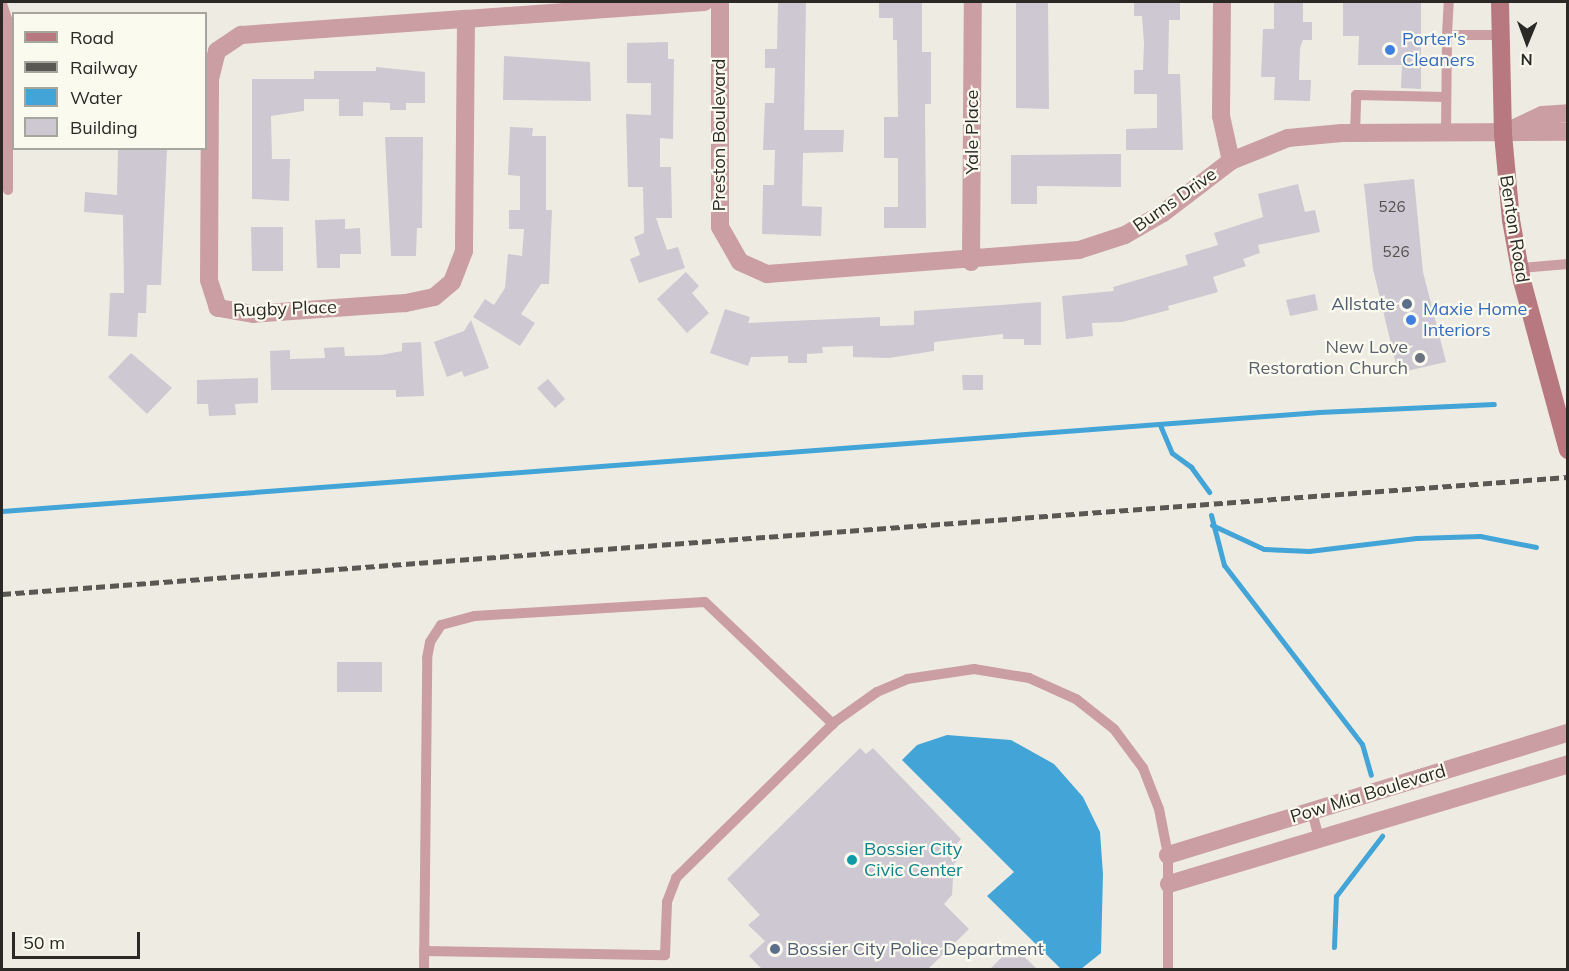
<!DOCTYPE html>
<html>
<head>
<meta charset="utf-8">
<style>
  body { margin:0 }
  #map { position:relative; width:1569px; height:971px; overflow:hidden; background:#eeece2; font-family:Mulish,sans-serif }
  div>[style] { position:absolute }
  .water>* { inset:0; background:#43a4d7 }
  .stream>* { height:5px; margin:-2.5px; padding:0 2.5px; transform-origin:2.5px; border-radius:2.5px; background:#43a4d7 }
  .building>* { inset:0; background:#cdc8d2 }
  .service>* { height:10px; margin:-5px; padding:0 5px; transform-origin:5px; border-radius:5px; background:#ca9ea2 }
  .minor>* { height:18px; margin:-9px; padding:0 9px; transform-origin:9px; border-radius:9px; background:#ca9ea2 }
  .secondary>* { height:18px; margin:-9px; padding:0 9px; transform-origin:9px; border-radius:9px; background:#b7787f }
  .rail>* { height:4.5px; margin-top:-2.25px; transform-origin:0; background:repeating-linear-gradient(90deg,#5a5853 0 9px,transparent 0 13.5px) }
  .dots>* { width:16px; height:16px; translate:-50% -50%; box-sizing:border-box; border:3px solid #fbfaef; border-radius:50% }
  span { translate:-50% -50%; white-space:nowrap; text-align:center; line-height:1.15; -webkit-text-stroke:4.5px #fbfaef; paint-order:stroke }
  .number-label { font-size:15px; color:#535150 }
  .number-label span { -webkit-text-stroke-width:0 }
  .shop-label { font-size:18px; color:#366cbe }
  .left { translate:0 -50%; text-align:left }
  .street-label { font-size:18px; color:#2a2925 }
  .service-label { font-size:18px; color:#4e5e75 }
  .right { translate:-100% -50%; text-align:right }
  .worship-label { font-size:18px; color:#5b616d }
  .culture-label { font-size:18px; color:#0d838f }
  .frame { position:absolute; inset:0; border:3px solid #2a2925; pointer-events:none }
  .legend { position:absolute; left:12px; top:12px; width:195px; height:138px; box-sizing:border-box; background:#fbfaef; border:2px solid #a7a69e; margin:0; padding:8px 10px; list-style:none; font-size:18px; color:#2a2925 }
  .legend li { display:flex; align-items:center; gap:12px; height:30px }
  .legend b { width:30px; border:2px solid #a7a69e }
  .north { position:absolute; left:1497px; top:12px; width:60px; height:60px; -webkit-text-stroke:4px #fbfaef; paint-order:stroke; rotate:181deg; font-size:16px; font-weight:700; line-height:24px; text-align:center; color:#2a2925 }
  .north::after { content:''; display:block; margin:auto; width:21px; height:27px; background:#2a2925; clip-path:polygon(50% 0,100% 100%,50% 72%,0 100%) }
  .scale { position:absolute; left:12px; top:932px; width:128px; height:27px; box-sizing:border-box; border:3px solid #2a2925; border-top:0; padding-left:8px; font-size:18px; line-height:21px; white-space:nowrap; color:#2a2925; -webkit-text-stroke:4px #fbfaef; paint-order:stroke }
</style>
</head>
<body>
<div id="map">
  <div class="water">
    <div style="clip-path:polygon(947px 735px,1011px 740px,1054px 764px,1083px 797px,1100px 832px,1103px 874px,1101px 953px,1081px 969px,1061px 969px,987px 896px,1014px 872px,902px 760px,917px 745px)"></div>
  </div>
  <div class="stream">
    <div style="left:1160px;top:425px;width:30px;rotate:67deg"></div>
    <div style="left:1172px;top:453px;width:24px;rotate:36deg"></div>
    <div style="left:1191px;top:467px;width:31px;rotate:54deg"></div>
    <div style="left:2px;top:511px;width:1321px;rotate:-4.3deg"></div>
    <div style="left:1319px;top:412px;width:175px;rotate:-2.6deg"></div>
    <div style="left:1211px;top:515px;width:52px;rotate:75.4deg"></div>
    <div style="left:1224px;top:565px;width:226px;rotate:52.4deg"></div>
    <div style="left:1362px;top:744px;width:32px;rotate:74deg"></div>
    <div style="left:1212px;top:525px;width:57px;rotate:24.8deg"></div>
    <div style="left:1264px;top:549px;width:45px;rotate:2.5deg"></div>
    <div style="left:1309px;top:551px;width:108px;rotate:-6.9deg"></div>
    <div style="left:1416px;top:538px;width:64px;rotate:-1.8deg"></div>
    <div style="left:1480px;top:536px;width:57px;rotate:11.1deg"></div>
    <div style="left:1334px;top:947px;width:51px;rotate:-87.8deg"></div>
    <div style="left:1336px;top:896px;width:76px;rotate:-52.5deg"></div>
  </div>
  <div class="building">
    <div style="clip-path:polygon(778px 2px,806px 2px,804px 130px,844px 130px,843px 152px,803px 153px,802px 206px,822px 207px,821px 236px,762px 234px,763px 185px,774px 185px,775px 150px,763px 150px,765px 103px,774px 103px,775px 68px,765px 68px,765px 49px,777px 49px)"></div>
    <div style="clip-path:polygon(879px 2px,922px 2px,922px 52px,931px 52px,931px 104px,925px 104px,926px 228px,884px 228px,884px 207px,898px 207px,898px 158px,884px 158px,884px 117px,898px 117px,897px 40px,893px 40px,893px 18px,879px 18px)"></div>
    <div style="clip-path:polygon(1016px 2px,1048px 2px,1049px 109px,1016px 108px)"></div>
    <div style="clip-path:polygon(1134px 2px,1180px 2px,1180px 20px,1169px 20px,1168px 74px,1180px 74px,1183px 150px,1126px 150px,1126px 129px,1157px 128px,1157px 94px,1134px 94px,1134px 70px,1143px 70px,1144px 43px,1142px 16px,1134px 16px)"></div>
    <div style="clip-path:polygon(1343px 2px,1421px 2px,1421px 89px,1401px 88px,1402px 65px,1358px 65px,1359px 36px,1343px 36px)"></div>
    <div style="clip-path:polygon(1274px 3px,1303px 3px,1303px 22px,1312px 22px,1312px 40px,1303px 40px,1300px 48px,1299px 80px,1311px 80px,1310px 101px,1274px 100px,1275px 77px,1261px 77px,1263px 29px,1274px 29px)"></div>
    <div style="clip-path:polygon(668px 42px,668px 59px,674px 59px,673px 139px,660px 138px,660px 167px,671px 167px,672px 218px,656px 218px,667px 250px,678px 247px,685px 268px,639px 283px,630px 259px,640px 255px,634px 237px,644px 233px,643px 187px,628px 187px,626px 114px,651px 115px,651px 83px,627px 83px,627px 43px)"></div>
    <div style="clip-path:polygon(504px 56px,590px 62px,591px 101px,503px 100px)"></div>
    <div style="clip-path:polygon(376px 67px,425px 72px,425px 103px,406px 103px,406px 110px,390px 110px,390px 103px,363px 102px,363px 116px,339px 116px,339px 99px,304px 99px,304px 111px,271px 116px,272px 159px,290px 159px,289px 201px,252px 199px,252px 79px,314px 79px,314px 71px,376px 71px)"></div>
    <div style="clip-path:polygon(510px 127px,533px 128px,532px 136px,546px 136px,546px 210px,552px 210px,549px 284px,541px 284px,521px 314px,535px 323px,520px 346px,473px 317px,485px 299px,494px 305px,505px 288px,508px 254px,522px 256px,524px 229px,509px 229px,509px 210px,520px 210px,520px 176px,508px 175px)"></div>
    <div style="clip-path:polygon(385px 137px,423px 137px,422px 228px,417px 228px,416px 256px,391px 256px)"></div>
    <div style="clip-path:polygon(118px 148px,167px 148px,161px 285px,147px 285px,146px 313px,138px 313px,137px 337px,108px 336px,110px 293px,124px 293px,123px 215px,84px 212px,85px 192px,117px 195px)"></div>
    <div style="clip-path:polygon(1121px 154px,1121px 187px,1037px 186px,1037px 204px,1011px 204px,1011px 155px)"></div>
    <div style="clip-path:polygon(1414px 179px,1423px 272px,1446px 362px,1398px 373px,1373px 269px,1364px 184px)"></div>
    <div style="clip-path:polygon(1298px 184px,1305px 212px,1315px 210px,1320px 232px,1258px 245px,1260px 253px,1243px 259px,1246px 266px,1213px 277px,1218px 292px,1168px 306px,1169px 310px,1122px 322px,1092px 323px,1093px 336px,1066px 339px,1062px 296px,1114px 291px,1113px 287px,1188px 265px,1185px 255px,1218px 245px,1214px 233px,1263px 217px,1258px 194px)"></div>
    <div style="clip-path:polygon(345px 219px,345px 229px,360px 228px,361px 254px,340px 254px,340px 268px,317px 268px,315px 220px)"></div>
    <div style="clip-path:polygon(251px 227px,283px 227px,283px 271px,252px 271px)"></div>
    <div style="clip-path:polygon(686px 272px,699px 286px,692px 293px,709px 313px,687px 333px,657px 299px)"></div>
    <div style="clip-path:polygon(1315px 294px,1318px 310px,1290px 316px,1286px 300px)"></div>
    <div style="clip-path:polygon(1041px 302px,1041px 345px,1024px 345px,1024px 339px,1003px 339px,1003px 334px,934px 342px,934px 351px,889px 358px,853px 357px,853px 346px,822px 347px,823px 353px,807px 354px,807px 363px,788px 363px,788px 356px,751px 357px,748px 366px,710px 353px,725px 309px,750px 317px,748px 323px,880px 317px,880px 326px,914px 325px,914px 311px)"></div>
    <div style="clip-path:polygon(471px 320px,489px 368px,464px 377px,462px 371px,447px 377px,434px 342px,464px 331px)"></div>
    <div style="clip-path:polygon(421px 342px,424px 396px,396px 397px,396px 390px,271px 390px,270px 351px,290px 350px,290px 359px,325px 358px,324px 348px,344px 347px,345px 356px,381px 355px,402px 351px,402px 343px)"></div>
    <div style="clip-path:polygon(131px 353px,172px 388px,147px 414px,108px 377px)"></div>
    <div style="clip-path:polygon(962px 375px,983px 375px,983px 390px,963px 390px)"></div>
    <div style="clip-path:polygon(258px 378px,258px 403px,235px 404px,236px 415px,209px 416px,208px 404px,197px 404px,197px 380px)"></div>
    <div style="clip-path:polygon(548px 379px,565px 399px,555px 408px,537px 388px)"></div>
    <div style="clip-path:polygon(337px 662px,382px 662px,382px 692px,337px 692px)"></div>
    <div style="clip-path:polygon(860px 748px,866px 754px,873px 748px,961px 839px,954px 847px,962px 855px,954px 864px,952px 895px,944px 904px,969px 929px,928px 969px,762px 969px,749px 956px,765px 941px,748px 925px,760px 915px,727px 879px)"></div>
    <div style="clip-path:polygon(1013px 946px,1037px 969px,990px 969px)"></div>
  </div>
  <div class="service">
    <div style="left:2px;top:4px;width:18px;rotate:71deg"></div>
    <div style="left:8px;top:21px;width:169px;rotate:90deg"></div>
    <div style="left:1447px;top:35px;width:33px;rotate:-87deg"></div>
    <div style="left:1355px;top:133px;width:38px;rotate:-88deg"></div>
    <div style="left:1356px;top:95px;width:90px;rotate:1.3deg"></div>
    <div style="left:1446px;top:134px;width:99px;rotate:-89.4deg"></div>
    <div style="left:1447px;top:35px;width:53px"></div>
    <div style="left:1520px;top:268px;width:48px;rotate:-4.8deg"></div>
    <div style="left:1312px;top:812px;width:27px;rotate:75deg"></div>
    <div style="left:424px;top:951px;width:241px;rotate:1deg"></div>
    <div style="left:665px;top:955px;width:53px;rotate:-87.8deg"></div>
    <div style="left:667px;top:902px;width:26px;rotate:-69deg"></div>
    <div style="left:676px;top:878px;width:224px;rotate:-44.5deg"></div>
    <div style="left:836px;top:721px;width:50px;rotate:-35.3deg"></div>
    <div style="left:877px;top:692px;width:33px;rotate:-23deg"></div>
    <div style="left:907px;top:679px;width:68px;rotate:-8.5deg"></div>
    <div style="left:974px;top:669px;width:56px;rotate:9.3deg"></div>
    <div style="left:1029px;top:678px;width:51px;rotate:24.1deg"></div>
    <div style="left:1076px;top:699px;width:48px;rotate:38.3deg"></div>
    <div style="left:1114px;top:729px;width:49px;rotate:53.4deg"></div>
    <div style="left:1143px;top:768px;width:44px;rotate:68.7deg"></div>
    <div style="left:1159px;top:809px;width:47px;rotate:78.9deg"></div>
    <div style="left:1168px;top:855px;width:115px;rotate:90deg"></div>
    <div style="left:424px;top:970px;width:312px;rotate:-89.4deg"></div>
    <div style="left:427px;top:658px;width:16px;rotate:-79deg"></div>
    <div style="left:430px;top:642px;width:20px;rotate:-57deg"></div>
    <div style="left:441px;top:625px;width:35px;rotate:-15deg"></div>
    <div style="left:475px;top:616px;width:230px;rotate:-3.5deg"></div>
    <div style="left:705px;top:602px;width:177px;rotate:43.6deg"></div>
  </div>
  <div class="minor">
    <div style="left:720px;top:2px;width:225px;rotate:90deg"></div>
    <div style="left:720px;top:227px;width:40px;rotate:60.3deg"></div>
    <div style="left:740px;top:262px;width:30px;rotate:24deg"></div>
    <div style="left:767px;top:274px;width:313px;rotate:-4.4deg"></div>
    <div style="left:1079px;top:250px;width:48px;rotate:-18.1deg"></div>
    <div style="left:1125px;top:235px;width:44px;rotate:-30.1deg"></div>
    <div style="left:1163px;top:213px;width:86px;rotate:-37.4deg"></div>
    <div style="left:1231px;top:161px;width:61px;rotate:-22deg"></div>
    <div style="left:1288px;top:138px;width:54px;rotate:-5.3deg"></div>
    <div style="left:1342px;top:133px;width:226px;rotate:-0.3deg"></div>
    <div style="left:1222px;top:2px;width:114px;rotate:90.5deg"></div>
    <div style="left:1221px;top:116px;width:46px;rotate:77.5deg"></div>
    <div style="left:466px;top:19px;width:232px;rotate:90.5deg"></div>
    <div style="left:464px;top:251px;width:33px;rotate:111deg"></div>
    <div style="left:452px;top:282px;width:23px;rotate:140deg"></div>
    <div style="left:434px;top:297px;width:30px;rotate:168deg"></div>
    <div style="left:405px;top:303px;width:152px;rotate:175.9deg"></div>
    <div style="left:253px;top:314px;width:36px;rotate:-170deg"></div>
    <div style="left:218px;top:308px;width:29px;rotate:-108deg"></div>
    <div style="left:209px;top:280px;width:201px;rotate:-89.7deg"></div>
    <div style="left:210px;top:79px;width:29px;rotate:-76deg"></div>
    <div style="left:217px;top:51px;width:29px;rotate:-34deg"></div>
    <div style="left:241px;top:35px;width:226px;rotate:-4.1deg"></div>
    <div style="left:466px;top:19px;width:239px;rotate:-4.1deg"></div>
    <div style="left:1504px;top:133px;width:42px;rotate:-25.3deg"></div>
    <div style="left:1542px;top:115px;width:26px;rotate:-4deg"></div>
    <div style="left:971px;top:262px;width:260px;rotate:-89.6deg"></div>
    <div style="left:1168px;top:855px;width:418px;rotate:-17deg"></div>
    <div style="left:1169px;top:884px;width:417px;rotate:-16.7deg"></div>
  </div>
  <div class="secondary">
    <div style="left:1500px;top:2px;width:132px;rotate:88.7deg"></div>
    <div style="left:1503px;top:134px;width:86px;rotate:84.7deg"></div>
    <div style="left:1511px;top:220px;width:62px;rotate:79.8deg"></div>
    <div style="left:1522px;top:281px;width:175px;rotate:74.8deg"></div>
  </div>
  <div class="rail">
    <div style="left:2px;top:594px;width:1570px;rotate:-4.27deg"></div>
  </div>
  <div class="dots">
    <div style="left:1390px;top:50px;background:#3f7fe0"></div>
    <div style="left:1407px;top:304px;background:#5c6f8a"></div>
    <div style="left:1411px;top:320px;background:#3f7fe0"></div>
    <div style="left:1420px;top:358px;background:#6b7280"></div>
    <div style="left:852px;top:860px;background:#0f9aa8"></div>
    <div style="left:775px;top:949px;background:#5c6f8a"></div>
  </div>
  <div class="number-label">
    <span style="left:1392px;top:207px">526</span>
    <span style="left:1396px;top:252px">526</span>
  </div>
  <div class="shop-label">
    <span class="left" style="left:1402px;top:50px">Porter's<br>Cleaners</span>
    <span class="left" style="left:1423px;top:320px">Maxie Home<br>Interiors</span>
  </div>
  <div class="street-label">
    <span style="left:972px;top:132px;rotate:-90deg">Yale Place</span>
    <span style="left:719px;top:135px;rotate:-90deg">Preston Boulevard</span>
    <span style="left:1175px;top:200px;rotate:-35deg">Burns Drive</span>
    <span style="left:1514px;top:229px;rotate:81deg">Benton Road</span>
    <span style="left:285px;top:309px;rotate:-2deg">Rugby Place</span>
    <span style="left:1368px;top:794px;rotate:-17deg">Pow Mia Boulevard</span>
  </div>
  <div class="service-label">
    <span class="right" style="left:1395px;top:304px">Allstate</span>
    <span class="left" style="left:787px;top:949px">Bossier City Police Department</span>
  </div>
  <div class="worship-label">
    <span class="right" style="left:1408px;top:358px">New Love<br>Restoration Church</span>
  </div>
  <div class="culture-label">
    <span class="left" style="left:864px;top:860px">Bossier City<br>Civic Center</span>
  </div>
  <div class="frame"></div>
  <ul class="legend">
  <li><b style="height:8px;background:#b7787f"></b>Road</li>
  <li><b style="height:8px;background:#5a5853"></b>Railway</li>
  <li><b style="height:16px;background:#43a4d7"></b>Water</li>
  <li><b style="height:16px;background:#cdc8d2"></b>Building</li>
  </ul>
  <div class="north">N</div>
  <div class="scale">50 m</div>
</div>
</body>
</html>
